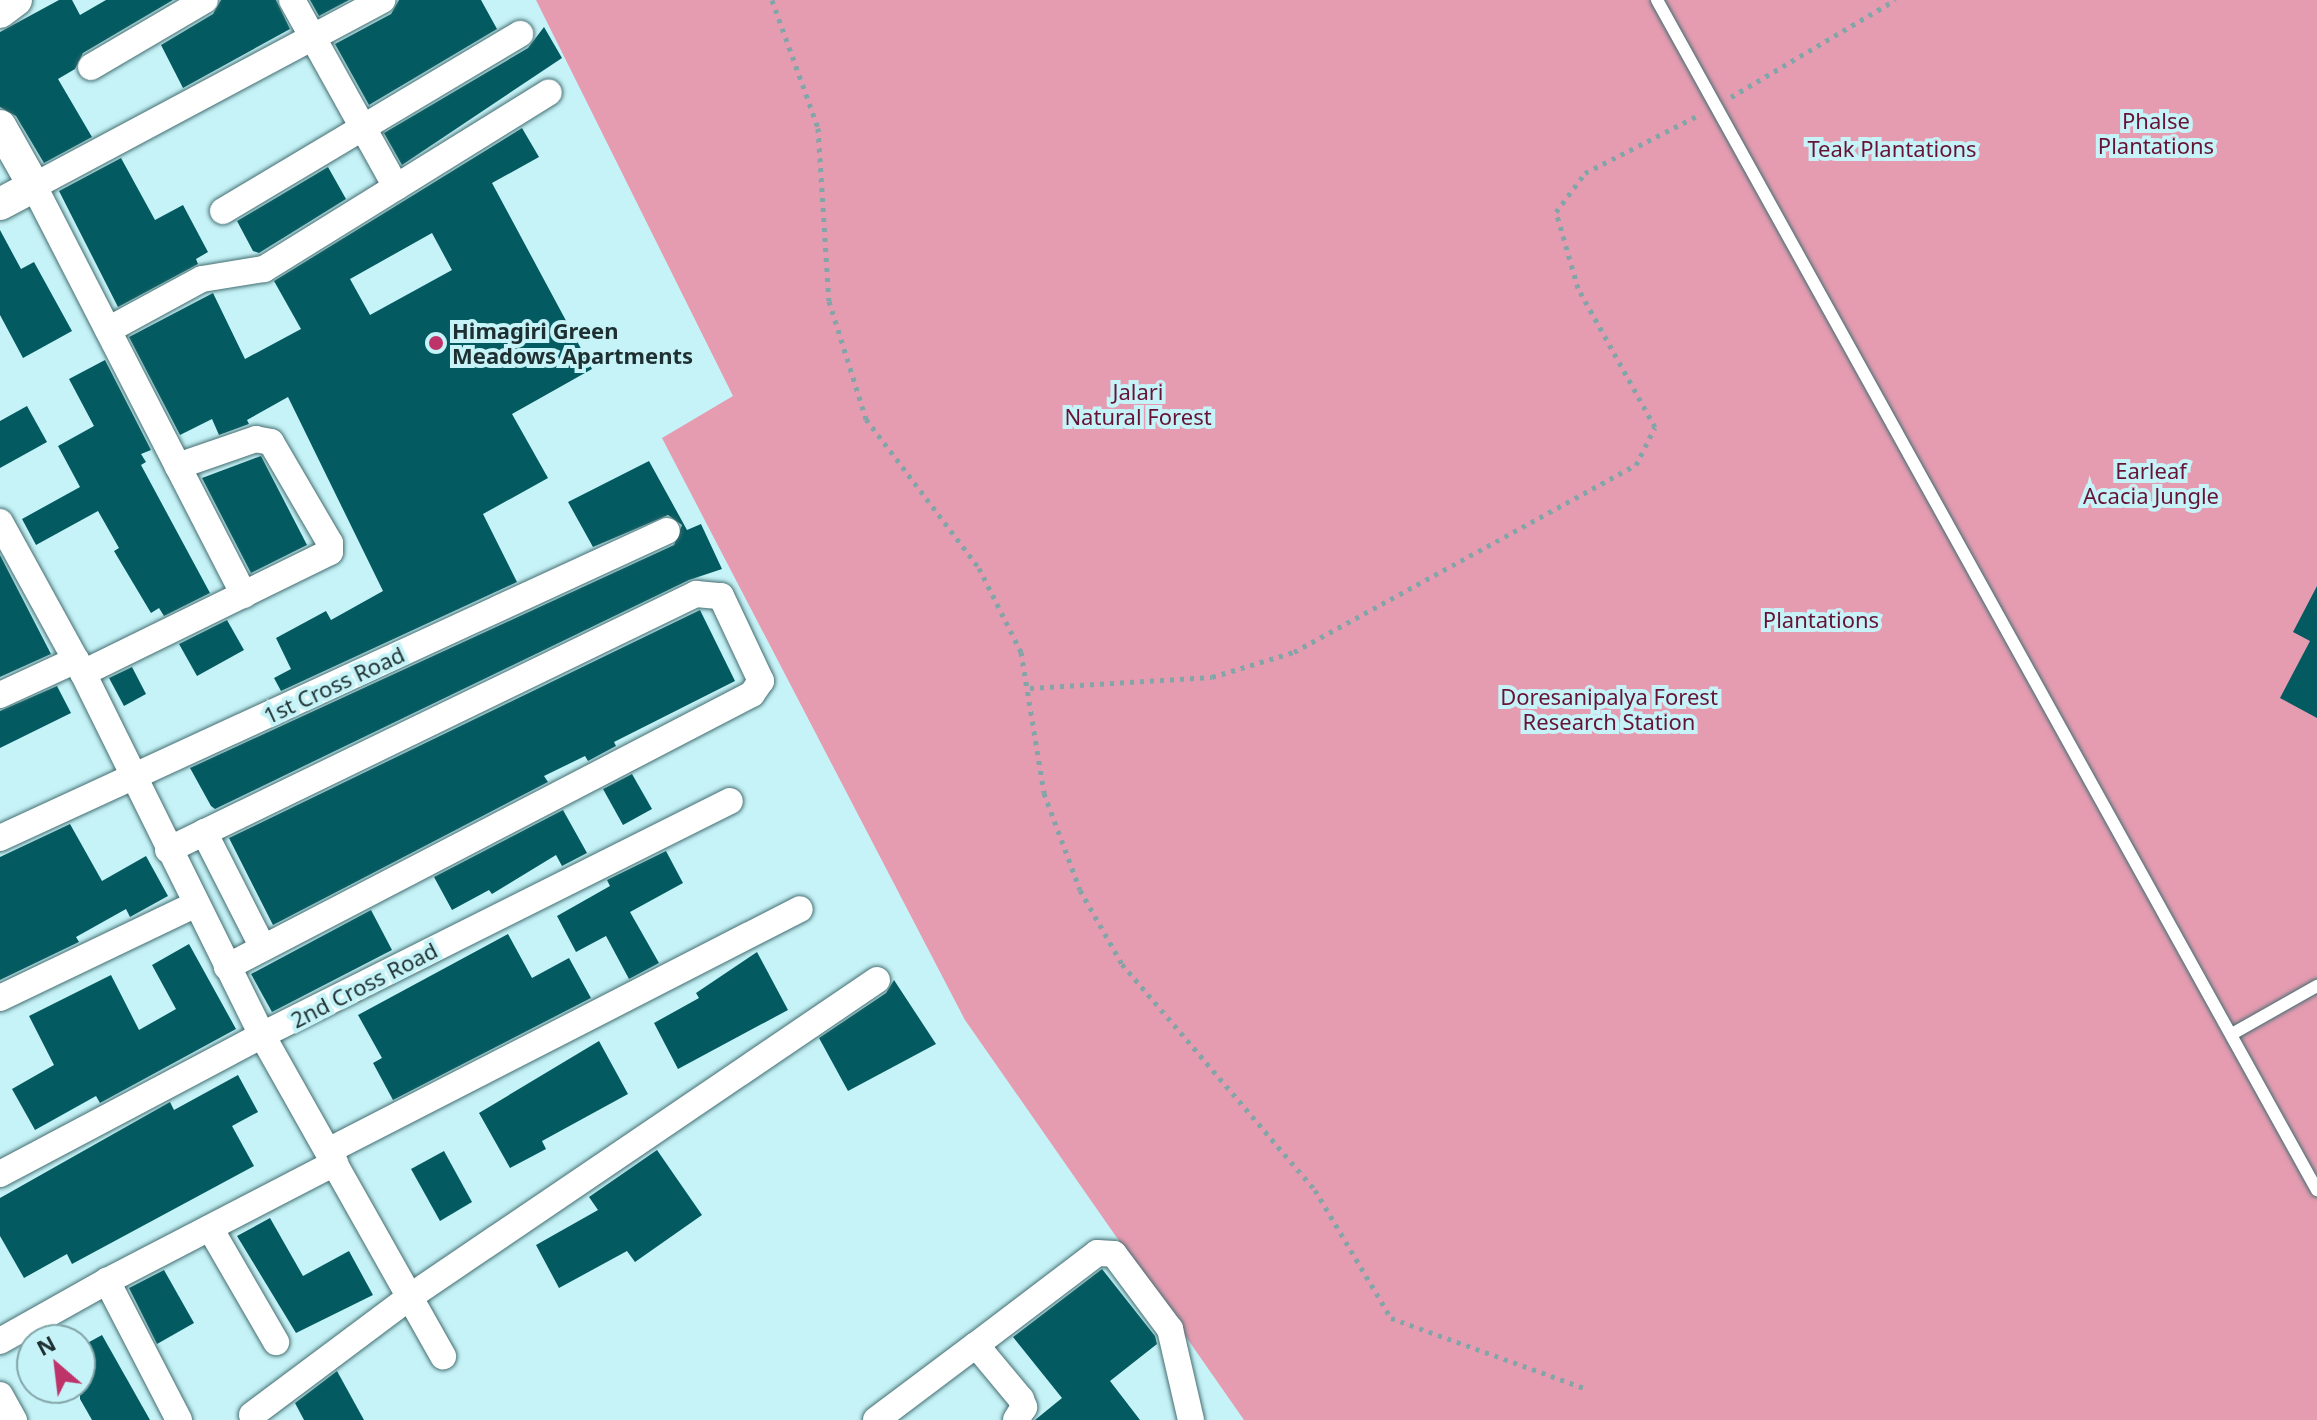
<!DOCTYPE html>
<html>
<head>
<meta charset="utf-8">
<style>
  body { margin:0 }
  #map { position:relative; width:2317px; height:1420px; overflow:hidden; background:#c6f3f7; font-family:"Noto Sans",sans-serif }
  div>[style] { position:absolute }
  .forest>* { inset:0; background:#e59cb1 }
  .building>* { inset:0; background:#035b61 }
  .path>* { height:5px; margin-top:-2.5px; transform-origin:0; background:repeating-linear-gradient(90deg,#83a5a8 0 4px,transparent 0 10px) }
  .roads { filter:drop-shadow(0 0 2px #446d71) drop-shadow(0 0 2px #446d71) }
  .service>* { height:12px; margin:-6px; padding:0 6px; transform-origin:6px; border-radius:6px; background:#fff }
  .minor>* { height:26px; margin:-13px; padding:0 13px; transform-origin:13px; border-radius:13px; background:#fff }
  .tertiary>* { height:32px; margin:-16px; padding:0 16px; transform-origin:16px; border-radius:16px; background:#fff }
  .dots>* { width:22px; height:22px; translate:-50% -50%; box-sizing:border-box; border:4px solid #c6f3f7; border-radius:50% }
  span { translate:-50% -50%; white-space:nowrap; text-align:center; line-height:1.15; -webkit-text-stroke:8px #c6f3f7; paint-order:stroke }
  .park-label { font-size:22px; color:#671336 }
  .poi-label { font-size:22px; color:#1e2f31; font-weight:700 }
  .left { translate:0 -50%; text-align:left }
  .street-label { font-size:22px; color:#1e2f31 }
  .north { position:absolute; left:16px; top:1324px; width:80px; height:80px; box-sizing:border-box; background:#c6f3f7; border:2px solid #83a5a8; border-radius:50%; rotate:332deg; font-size:22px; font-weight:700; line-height:32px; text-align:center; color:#1e2f31 }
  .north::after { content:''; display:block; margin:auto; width:28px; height:36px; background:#bd336a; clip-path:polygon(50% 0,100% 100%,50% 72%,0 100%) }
</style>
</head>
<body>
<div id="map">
  <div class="forest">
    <div style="clip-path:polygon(536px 0,2317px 0,2317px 1420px,1244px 1420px,965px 1020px,662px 438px,733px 396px)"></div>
  </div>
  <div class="building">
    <div style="clip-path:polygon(59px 0,72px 0,80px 15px,106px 0,173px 0,83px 53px,75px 69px,58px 79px,92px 137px,44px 163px,16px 116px,0 107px,0 32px)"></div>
    <div style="clip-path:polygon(221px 0,276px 0,290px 29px,183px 88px,161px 45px,213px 14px)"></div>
    <div style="clip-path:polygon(310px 0,349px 0,319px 16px)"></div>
    <div style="clip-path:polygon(399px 0,481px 0,497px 29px,369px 105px,335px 44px,391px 14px)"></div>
    <div style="clip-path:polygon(544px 27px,562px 58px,402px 165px,384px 133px,528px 48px)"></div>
    <div style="clip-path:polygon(evenodd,522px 128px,539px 157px,492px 183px,592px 369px,512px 414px,548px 478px,483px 514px,517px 582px,281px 691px,274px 678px,291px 669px,276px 638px,326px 611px,331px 620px,383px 591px,288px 397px,247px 420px,249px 424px,219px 435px,212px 419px,180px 435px,129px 337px,213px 293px,245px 359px,301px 329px,274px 281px,522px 128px,432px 233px,452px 270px,370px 315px,350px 279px,432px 233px)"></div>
    <div style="clip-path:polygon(121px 158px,155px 220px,183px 205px,208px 252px,196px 259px,198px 264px,118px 307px,59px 191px)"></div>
    <div style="clip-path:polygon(328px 167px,346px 199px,259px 253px,253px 251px,237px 221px)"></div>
    <div style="clip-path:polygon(0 230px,21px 269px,34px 262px,72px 331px,23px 358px,0 315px)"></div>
    <div style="clip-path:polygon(105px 360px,151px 450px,141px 454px,146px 462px,141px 465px,210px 593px,164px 616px,159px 608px,151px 613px,114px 551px,119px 548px,98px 511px,36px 545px,22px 519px,80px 487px,58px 446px,94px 426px,69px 379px)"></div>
    <div style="clip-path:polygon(27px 406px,47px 442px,0 468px,0 421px)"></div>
    <div style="clip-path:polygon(261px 456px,307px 545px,251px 573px,202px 478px)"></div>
    <div style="clip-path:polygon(649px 461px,687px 530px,701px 524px,722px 569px,689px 580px,215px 809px,211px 806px,190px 768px,674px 545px,682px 525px,668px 515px,593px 547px,568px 502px)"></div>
    <div style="clip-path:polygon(0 555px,51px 654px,0 677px)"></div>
    <div style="clip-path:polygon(2317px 586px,2317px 718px,2280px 698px,2310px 641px,2293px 632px)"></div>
    <div style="clip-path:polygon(700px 610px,735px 681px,614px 742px,616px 746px,588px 761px,585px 756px,544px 776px,548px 782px,273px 925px,229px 838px)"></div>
    <div style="clip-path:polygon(227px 620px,244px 650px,197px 676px,179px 644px)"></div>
    <div style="clip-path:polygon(132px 667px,146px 694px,124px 706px,109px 678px)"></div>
    <div style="clip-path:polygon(57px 686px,71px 713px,0 748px,0 711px)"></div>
    <div style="clip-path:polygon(632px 774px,652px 809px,623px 825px,603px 789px)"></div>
    <div style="clip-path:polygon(563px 810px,587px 853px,562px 866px,556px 855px,492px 894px,489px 890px,452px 910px,434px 877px)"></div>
    <div style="clip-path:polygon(70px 824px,102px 881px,146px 856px,168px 896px,130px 917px,126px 909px,76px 937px,79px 942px,0 980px,0 857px)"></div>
    <div style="clip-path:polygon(666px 851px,683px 883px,630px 912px,659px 963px,629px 979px,606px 936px,576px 952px,557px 916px,610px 886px,607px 880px)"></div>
    <div style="clip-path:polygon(371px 910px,392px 950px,272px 1012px,251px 974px)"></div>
    <div style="clip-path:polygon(508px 934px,532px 978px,569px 958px,591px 998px,393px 1100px,373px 1063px,382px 1058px,358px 1015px)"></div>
    <div style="clip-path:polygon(189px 944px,236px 1029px,100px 1103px,96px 1096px,35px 1130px,12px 1089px,54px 1065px,29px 1016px,111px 975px,139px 1030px,176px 1009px,152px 965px)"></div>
    <div style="clip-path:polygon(757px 952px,788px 1010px,678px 1069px,654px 1023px,699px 998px,696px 993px)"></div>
    <div style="clip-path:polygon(894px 980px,936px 1044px,848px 1091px,819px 1038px,886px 993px)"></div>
    <div style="clip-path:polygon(599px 1041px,628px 1094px,542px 1141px,546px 1149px,510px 1168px,479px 1113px)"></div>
    <div style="clip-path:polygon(238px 1075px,258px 1112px,232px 1126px,254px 1166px,72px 1264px,67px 1254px,24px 1278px,0 1236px,0 1198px,170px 1102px,174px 1110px)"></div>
    <div style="clip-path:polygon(657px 1150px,702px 1215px,635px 1262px,627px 1251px,559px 1288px,536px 1245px,598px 1210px,589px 1197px)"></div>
    <div style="clip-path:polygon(444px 1151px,472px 1202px,440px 1221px,411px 1169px)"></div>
    <div style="clip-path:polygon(270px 1218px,303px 1276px,349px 1251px,373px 1295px,296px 1333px,237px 1236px)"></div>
    <div style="clip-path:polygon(1102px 1269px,1155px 1336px,1157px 1344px,1110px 1381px,1140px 1420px,1035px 1420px,1062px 1398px,1013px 1337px)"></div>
    <div style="clip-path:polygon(164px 1270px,194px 1323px,157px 1344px,129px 1288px)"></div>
    <div style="clip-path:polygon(102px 1335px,150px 1420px,92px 1420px,80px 1399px,80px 1347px)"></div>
    <div style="clip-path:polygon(337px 1371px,364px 1420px,304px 1420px,295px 1403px)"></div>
  </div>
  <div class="path">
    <div style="left:772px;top:0;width:136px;rotate:70.2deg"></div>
    <div style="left:818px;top:128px;width:173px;rotate:86.4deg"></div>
    <div style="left:829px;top:301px;width:124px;rotate:72.6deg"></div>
    <div style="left:866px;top:419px;width:187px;rotate:52.8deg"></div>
    <div style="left:979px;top:568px;width:94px;rotate:63.4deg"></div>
    <div style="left:1021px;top:652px;width:143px;rotate:80.7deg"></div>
    <div style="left:1044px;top:793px;width:103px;rotate:69.6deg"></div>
    <div style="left:1080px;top:890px;width:85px;rotate:60.4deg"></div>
    <div style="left:1122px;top:964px;width:297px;rotate:49.5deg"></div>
    <div style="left:1315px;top:1190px;width:149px;rotate:59.3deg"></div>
    <div style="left:1391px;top:1318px;width:205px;rotate:19.9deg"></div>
    <div style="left:1731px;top:97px;width:191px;rotate:-30.6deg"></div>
    <div style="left:1030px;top:688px;width:182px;rotate:-3.5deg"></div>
    <div style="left:1212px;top:677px;width:86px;rotate:-17deg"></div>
    <div style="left:1294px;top:652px;width:390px;rotate:-28.7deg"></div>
    <div style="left:1636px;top:465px;width:42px;rotate:-63.4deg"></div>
    <div style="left:1655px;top:427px;width:159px;rotate:-119deg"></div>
    <div style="left:1578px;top:288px;width:79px;rotate:-106.1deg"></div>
    <div style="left:1556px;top:212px;width:49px;rotate:-53.4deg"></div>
    <div style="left:1585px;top:173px;width:130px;rotate:-27deg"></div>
  </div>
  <div class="roads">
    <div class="service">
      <div style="left:1657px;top:0;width:1361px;rotate:60.99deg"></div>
      <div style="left:2232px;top:1034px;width:98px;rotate:-29.5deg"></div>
    </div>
    <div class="minor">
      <div style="left:292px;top:0;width:214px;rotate:60.9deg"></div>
      <div style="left:91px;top:67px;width:132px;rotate:-30.4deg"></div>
      <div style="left:223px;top:211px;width:346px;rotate:-30.8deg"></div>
      <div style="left:108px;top:330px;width:107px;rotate:-28.5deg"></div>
      <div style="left:202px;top:279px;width:63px;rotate:-9.2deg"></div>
      <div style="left:264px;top:269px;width:335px;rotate:-31.8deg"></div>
      <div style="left:0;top:522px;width:172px;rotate:61.2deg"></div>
      <div style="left:83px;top:673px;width:404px;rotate:63.7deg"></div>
      <div style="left:262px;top:1035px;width:369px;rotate:60.6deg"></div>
      <div style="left:244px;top:595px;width:460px;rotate:-117.2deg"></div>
      <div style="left:34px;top:186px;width:395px;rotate:-28.1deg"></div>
      <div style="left:83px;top:673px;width:275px;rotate:-26.1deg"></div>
      <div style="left:330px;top:552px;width:9px;rotate:-90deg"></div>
      <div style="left:330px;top:543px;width:117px;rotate:-120.3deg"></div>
      <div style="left:271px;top:442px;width:15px;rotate:-169deg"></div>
      <div style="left:256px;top:439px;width:83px;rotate:160.9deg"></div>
      <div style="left:0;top:695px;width:84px;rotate:-24.7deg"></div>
      <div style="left:204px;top:832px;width:130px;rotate:63deg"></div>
      <div style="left:0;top:838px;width:734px;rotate:-24.72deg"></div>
      <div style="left:168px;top:850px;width:587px;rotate:-25.87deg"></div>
      <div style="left:696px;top:594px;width:25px;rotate:5deg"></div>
      <div style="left:721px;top:596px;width:94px;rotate:64.8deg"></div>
      <div style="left:761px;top:681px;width:16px;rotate:125deg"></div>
      <div style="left:752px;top:694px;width:592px;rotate:152.53deg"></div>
      <div style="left:0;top:998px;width:217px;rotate:-25.6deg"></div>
      <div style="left:328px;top:1151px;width:530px;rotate:-27.14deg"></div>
      <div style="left:0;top:1174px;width:297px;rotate:-27.9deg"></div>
      <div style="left:262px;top:1035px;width:523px;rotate:-26.57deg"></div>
      <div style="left:210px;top:1228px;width:132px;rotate:59.9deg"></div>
      <div style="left:0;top:1341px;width:123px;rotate:-29.3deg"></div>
      <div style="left:976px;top:1345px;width:152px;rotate:-37.2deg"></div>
      <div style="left:1097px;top:1253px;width:17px;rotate:3deg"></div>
      <div style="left:1114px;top:1254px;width:94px;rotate:53.3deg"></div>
      <div style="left:1170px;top:1329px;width:93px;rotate:77deg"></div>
      <div style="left:0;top:1395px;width:29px;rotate:61deg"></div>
      <div style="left:252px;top:1415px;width:199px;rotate:-36.8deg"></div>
      <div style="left:411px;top:1296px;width:563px;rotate:-34.14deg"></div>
      <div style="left:179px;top:1420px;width:157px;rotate:-117.4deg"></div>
      <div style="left:107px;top:1281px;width:257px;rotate:-27.4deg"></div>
      <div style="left:876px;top:1420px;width:125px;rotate:-36.9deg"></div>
      <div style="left:976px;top:1345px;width:70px;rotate:50.2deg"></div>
      <div style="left:1021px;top:1399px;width:9px;rotate:69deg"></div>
      <div style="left:1024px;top:1407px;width:15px;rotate:122deg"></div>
    </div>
    <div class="tertiary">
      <div style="left:0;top:12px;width:20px;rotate:-37deg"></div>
      <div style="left:0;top:126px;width:69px;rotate:60.5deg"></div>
      <div style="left:34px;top:186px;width:38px;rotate:152deg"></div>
    </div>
  </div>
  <div class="dots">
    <div style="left:436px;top:343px;background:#bd336a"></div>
  </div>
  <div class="park-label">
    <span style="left:2156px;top:133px">Phalse<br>Plantations</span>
    <span style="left:1892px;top:149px">Teak Plantations</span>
    <span style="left:1138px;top:404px">Jalari<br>Natural Forest</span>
    <span style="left:2151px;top:483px">Earleaf<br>Acacia Jungle</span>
    <span style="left:1821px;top:620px">Plantations</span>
    <span style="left:1609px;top:709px">Doresanipalya Forest<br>Research Station</span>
  </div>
  <div class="poi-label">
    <span class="left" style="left:452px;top:343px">Himagiri Green<br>Meadows Apartments</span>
  </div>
  <div class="street-label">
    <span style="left:334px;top:685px;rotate:-25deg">1st Cross Road</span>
    <span style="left:364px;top:985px;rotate:-27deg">2nd Cross Road</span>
  </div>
  <div class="north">N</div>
</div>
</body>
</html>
